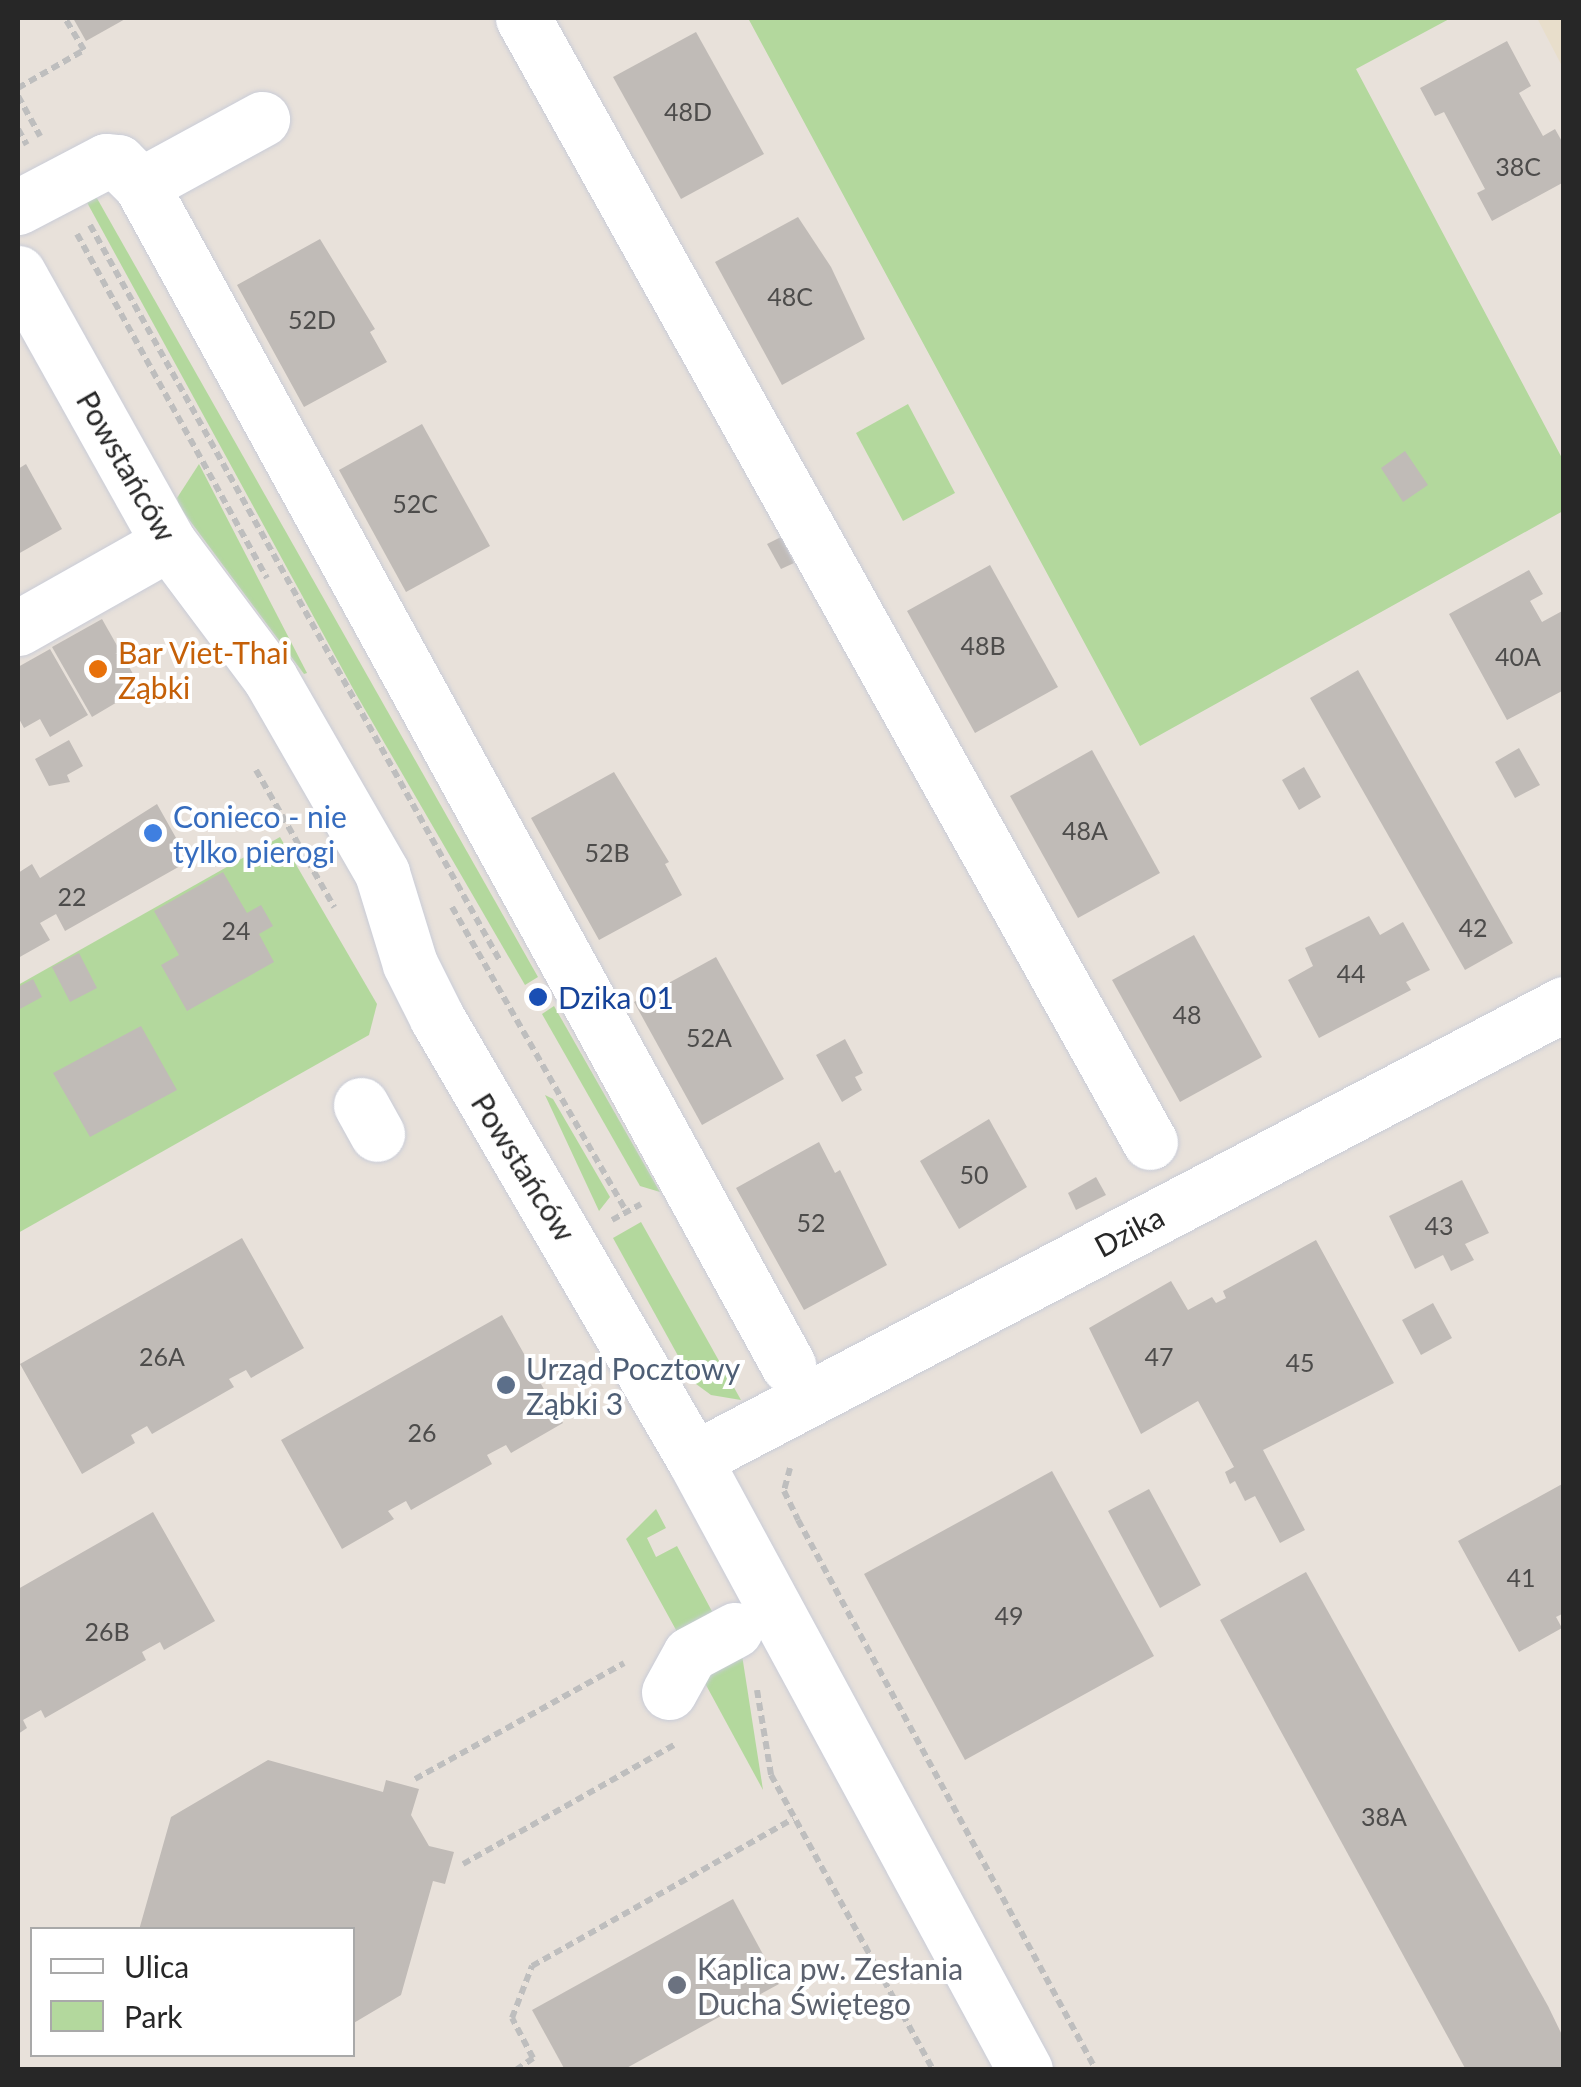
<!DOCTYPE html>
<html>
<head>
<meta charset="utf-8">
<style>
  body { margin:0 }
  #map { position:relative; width:1581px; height:2087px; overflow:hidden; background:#e8e1da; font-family:Lato,sans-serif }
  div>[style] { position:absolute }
  .education>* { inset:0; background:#e8decb }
  .green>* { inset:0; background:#b3d89d }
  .building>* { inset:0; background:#c0bbb7 }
  .path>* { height:6px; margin-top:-3px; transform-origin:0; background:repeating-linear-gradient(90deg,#bebebe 0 8px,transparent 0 13px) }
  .roads { filter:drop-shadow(0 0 2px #c9ccd7) drop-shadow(0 0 2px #c9ccd7) }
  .minor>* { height:55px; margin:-27.5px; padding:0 27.5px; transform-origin:27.5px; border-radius:27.5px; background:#fff }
  .dots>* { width:28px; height:28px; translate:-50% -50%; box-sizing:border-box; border:5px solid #fff; border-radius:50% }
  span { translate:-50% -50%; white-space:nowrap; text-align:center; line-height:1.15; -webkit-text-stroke:8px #fff; paint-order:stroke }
  .number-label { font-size:25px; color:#4d4c4b }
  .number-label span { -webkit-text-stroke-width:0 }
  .street-label { font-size:30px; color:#272727 }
  .food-label { font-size:30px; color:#c56008 }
  .left { translate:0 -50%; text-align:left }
  .shop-label { font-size:30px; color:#366cbe }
  .transit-label { font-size:30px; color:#164399 }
  .service-label { font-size:30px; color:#4e5e75 }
  .worship-label { font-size:30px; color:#5b616d }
  .frame { position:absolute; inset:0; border:20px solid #272727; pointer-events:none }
  .legend { position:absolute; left:30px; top:1927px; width:325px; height:130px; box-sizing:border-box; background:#fff; border:2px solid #a9a9a9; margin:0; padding:12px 18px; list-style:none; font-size:30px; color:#272727 }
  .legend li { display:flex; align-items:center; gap:20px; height:50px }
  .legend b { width:50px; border:2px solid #a9a9a9 }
</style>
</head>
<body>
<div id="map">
  <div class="education">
    <div style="clip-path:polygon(1537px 18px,1563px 18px,1563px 68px)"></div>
  </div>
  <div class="green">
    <div style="clip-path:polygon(748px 18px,1451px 18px,1356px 69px,1563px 460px,1563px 511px,1140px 746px)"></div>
    <div style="clip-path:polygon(94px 193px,538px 977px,525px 985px,356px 694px,84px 197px)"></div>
    <div style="clip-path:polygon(908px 404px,955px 493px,903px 521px,856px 433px)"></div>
    <div style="clip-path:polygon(199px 464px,307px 673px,304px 674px,179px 506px,177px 498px)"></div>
    <div style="clip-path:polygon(280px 837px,377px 1004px,369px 1035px,18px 1233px,18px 985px)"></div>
    <div style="clip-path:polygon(554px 1006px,660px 1192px,640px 1186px,542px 1014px)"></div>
    <div style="clip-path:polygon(545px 1095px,553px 1099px,610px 1197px,599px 1211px)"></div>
    <div style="clip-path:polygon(641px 1222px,741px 1400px,711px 1395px,692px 1381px,613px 1238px)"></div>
    <div style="clip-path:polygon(656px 1509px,666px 1528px,647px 1538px,656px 1557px,677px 1546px,715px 1617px,681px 1639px,626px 1539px)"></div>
    <div style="clip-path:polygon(742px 1655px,763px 1790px,700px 1674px)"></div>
  </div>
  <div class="building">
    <div style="clip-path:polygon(73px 18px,127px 18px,86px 41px)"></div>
    <div style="clip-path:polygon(696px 32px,764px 154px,681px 199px,613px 77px)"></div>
    <div style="clip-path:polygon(1507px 41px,1531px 86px,1519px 93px,1543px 136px,1555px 129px,1564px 145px,1564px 182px,1492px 221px,1477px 193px,1485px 189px,1444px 112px,1435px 116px,1420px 88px)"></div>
    <div style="clip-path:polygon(798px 217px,831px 267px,865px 339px,782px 385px,715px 262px)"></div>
    <div style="clip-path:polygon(320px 239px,375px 329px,370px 332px,387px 362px,304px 407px,237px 285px)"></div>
    <div style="clip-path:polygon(422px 424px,490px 546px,406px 592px,339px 470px)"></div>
    <div style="clip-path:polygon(1405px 451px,1428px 485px,1403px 502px,1381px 468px)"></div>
    <div style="clip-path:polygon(26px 464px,62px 529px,18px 554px,18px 469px)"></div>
    <div style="clip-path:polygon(781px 537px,794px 563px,781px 569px,767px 544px)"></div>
    <div style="clip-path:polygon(990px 565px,1058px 687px,975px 733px,907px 611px)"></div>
    <div style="clip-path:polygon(1529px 570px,1543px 594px,1530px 601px,1542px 622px,1564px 610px,1564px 690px,1507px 720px,1449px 614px)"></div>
    <div style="clip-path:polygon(102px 619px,141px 688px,92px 717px,52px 647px)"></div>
    <div style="clip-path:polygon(50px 649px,88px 715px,50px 737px,40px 719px,24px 728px,18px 717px,18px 667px)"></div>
    <div style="clip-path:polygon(1358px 670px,1513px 943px,1465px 970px,1310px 698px)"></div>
    <div style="clip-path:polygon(69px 740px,83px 766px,67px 775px,70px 782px,49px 786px,35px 759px)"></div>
    <div style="clip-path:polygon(1519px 748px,1540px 785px,1515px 798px,1495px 762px)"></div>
    <div style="clip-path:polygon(1092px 750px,1160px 873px,1078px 918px,1010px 796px)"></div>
    <div style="clip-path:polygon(1304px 767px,1321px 797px,1299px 810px,1282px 780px)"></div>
    <div style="clip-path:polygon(614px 772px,669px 862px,665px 864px,682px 895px,599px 940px,531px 818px)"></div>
    <div style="clip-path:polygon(157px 804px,189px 861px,65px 931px,56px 914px,40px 923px,50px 940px,18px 958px,18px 873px,32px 864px,40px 878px)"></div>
    <div style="clip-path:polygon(223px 872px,247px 913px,261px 905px,273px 926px,259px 934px,274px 962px,187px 1011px,161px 965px,179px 955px,154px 911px)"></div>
    <div style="clip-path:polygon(1369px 916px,1380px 935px,1403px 922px,1430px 970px,1406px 982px,1411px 990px,1319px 1038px,1288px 980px,1313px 966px,1305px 948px)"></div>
    <div style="clip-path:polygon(1194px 935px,1262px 1057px,1180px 1102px,1112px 980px)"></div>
    <div style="clip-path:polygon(79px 953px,97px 988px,70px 1002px,52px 967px)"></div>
    <div style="clip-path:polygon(716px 957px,784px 1079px,702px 1125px,634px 1002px)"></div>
    <div style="clip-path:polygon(33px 979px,42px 997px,18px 1010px,18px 987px)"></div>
    <div style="clip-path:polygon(141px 1026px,177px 1090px,90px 1137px,53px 1073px)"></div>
    <div style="clip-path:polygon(845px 1039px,863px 1073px,855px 1077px,862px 1090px,842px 1102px,816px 1055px)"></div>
    <div style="clip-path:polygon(989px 1119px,1027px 1187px,959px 1229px,920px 1161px)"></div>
    <div style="clip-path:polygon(819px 1142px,835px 1173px,840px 1170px,887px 1265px,804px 1310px,736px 1188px)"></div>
    <div style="clip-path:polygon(1096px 1177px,1106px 1195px,1076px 1210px,1068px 1193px)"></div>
    <div style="clip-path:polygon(1462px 1180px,1489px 1233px,1465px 1244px,1474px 1260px,1451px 1271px,1443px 1255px,1415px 1269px,1389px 1216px)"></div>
    <div style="clip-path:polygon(242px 1238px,304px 1348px,251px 1378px,246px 1370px,229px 1379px,234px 1387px,152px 1434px,147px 1426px,131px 1435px,135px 1443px,82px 1474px,20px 1364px)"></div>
    <div style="clip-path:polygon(1316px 1240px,1394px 1383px,1263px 1450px,1305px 1530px,1280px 1543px,1255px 1496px,1245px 1501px,1235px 1481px,1230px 1484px,1225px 1472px,1234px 1467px,1198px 1401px,1141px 1434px,1089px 1328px,1171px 1281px,1188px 1310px,1212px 1297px,1216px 1303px,1226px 1298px,1223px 1291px)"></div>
    <div style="clip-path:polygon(1433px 1303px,1452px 1338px,1421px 1355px,1402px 1320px)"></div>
    <div style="clip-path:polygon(502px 1315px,563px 1423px,511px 1453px,506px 1445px,487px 1455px,492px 1464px,411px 1510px,406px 1501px,388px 1511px,394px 1519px,342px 1549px,281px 1440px)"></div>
    <div style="clip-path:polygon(1052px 1471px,1154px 1656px,965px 1760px,864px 1574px)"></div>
    <div style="clip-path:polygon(1564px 1483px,1564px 1613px,1556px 1617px,1562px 1628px,1519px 1652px,1458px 1541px)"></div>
    <div style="clip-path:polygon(1149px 1489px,1201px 1585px,1160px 1608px,1108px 1511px)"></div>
    <div style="clip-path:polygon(153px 1512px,215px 1621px,164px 1650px,160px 1642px,142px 1652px,146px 1660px,45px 1718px,41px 1710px,23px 1720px,27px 1728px,18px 1734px,18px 1589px)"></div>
    <div style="clip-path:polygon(1306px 1572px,1548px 2006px,1564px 2039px,1564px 2066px,1558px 2070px,1466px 2070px,1220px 1620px)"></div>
    <div style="clip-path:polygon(268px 1760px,383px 1792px,386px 1780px,419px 1789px,411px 1815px,429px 1846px,454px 1852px,445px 1884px,433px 1881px,401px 1995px,352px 2024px,352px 1930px,139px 1930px,171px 1817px)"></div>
    <div style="clip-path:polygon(733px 1899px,779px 1984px,623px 2070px,565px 2070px,532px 2010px)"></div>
  </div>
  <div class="path">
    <div style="left:18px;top:88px;width:76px;rotate:-29.9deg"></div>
    <div style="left:84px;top:50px;width:37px;rotate:-121deg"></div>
    <div style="left:18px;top:96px;width:46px;rotate:61.2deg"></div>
    <div style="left:18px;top:129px;width:18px;rotate:61deg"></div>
    <div style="left:90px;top:225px;width:842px;rotate:60.88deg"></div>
    <div style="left:77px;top:234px;width:393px;rotate:61.1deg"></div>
    <div style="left:256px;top:770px;width:158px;rotate:60.3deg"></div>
    <div style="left:452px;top:907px;width:352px;rotate:60.2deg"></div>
    <div style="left:612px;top:1220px;width:33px;rotate:-29deg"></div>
    <div style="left:790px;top:1468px;width:24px;rotate:105deg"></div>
    <div style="left:784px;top:1491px;width:32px;rotate:64deg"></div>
    <div style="left:798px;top:1520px;width:626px;rotate:61.55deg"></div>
    <div style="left:757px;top:1690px;width:86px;rotate:80.6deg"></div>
    <div style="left:771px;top:1775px;width:337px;rotate:61.2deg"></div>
    <div style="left:415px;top:1779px;width:239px;rotate:-29deg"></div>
    <div style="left:463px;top:1864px;width:242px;rotate:-29.4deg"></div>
    <div style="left:516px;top:2070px;width:21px;rotate:-35deg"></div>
    <div style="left:533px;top:2058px;width:45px;rotate:-117.7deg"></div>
    <div style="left:512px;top:2018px;width:56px;rotate:-69deg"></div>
    <div style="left:532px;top:1966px;width:300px;rotate:-29.4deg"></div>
  </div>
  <div class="roads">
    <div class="minor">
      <div style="left:523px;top:18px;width:1287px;rotate:60.85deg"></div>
      <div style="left:141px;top:185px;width:138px;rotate:-28.6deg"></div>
      <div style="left:18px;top:207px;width:99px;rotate:-27.6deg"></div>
      <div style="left:106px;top:161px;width:12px;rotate:5deg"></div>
      <div style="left:118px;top:162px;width:33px;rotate:45deg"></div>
      <div style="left:141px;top:185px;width:1346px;rotate:61.26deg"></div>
      <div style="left:18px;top:273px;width:309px;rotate:60.8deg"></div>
      <div style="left:169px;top:543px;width:169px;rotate:53.2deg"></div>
      <div style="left:270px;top:678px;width:225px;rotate:60.1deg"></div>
      <div style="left:382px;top:873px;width:95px;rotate:72.9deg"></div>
      <div style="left:410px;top:964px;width:60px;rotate:63.4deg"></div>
      <div style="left:437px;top:1018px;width:510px;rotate:59.77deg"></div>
      <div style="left:694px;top:1459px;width:695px;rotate:61.55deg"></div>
      <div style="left:18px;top:628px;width:173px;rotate:-29.4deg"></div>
      <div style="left:361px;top:1105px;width:33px;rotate:61deg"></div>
      <div style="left:694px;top:1459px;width:982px;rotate:-27.61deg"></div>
      <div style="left:669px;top:1692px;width:43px;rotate:-61.1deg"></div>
      <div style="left:690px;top:1654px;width:51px;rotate:-28.1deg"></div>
    </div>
  </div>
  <div class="dots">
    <div style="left:98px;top:669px;background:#e8710a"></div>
    <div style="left:153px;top:833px;background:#3f7fe0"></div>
    <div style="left:538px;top:997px;background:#1a4fb4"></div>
    <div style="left:506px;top:1385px;background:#5c6f8a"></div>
    <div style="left:677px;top:1985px;background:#6b7280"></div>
  </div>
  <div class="number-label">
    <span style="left:688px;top:111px">48D</span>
    <span style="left:1518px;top:166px">38C</span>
    <span style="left:790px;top:296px">48C</span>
    <span style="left:312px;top:319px">52D</span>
    <span style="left:415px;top:503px">52C</span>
    <span style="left:983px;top:645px">48B</span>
    <span style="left:1518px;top:656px">40A</span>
    <span style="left:1085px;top:830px">48A</span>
    <span style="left:607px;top:852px">52B</span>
    <span style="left:72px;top:896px">22</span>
    <span style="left:1473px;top:927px">42</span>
    <span style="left:236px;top:930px">24</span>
    <span style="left:1351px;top:973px">44</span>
    <span style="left:1187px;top:1014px">48</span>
    <span style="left:709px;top:1037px">52A</span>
    <span style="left:974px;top:1174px">50</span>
    <span style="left:811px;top:1222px">52</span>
    <span style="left:1439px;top:1225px">43</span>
    <span style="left:162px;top:1356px">26A</span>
    <span style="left:1159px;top:1356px">47</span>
    <span style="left:1300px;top:1362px">45</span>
    <span style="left:422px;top:1432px">26</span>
    <span style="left:1521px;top:1577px">41</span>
    <span style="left:1009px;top:1615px">49</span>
    <span style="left:107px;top:1631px">26B</span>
    <span style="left:1384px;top:1816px">38A</span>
  </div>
  <div class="street-label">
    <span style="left:127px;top:466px;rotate:60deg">Powstańców</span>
    <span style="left:524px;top:1167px;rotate:58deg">Powstańców</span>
    <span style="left:1129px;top:1231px;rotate:-28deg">Dzika</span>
  </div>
  <div class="food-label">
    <span class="left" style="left:118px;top:669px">Bar Viet-Thai<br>Ząbki</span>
  </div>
  <div class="shop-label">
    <span class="left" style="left:173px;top:833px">Conieco - nie<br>tylko pierogi</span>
  </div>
  <div class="transit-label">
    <span class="left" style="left:558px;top:997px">Dzika 01</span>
  </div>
  <div class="service-label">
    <span class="left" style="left:526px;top:1385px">Urząd Pocztowy<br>Ząbki 3</span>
  </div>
  <div class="worship-label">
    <span class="left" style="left:697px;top:1985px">Kaplica pw. Zesłania<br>Ducha Świętego</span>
  </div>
  <div class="frame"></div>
  <ul class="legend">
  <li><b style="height:12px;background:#fff"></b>Ulica</li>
  <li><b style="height:28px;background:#b3d89d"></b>Park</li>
  </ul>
</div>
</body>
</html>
